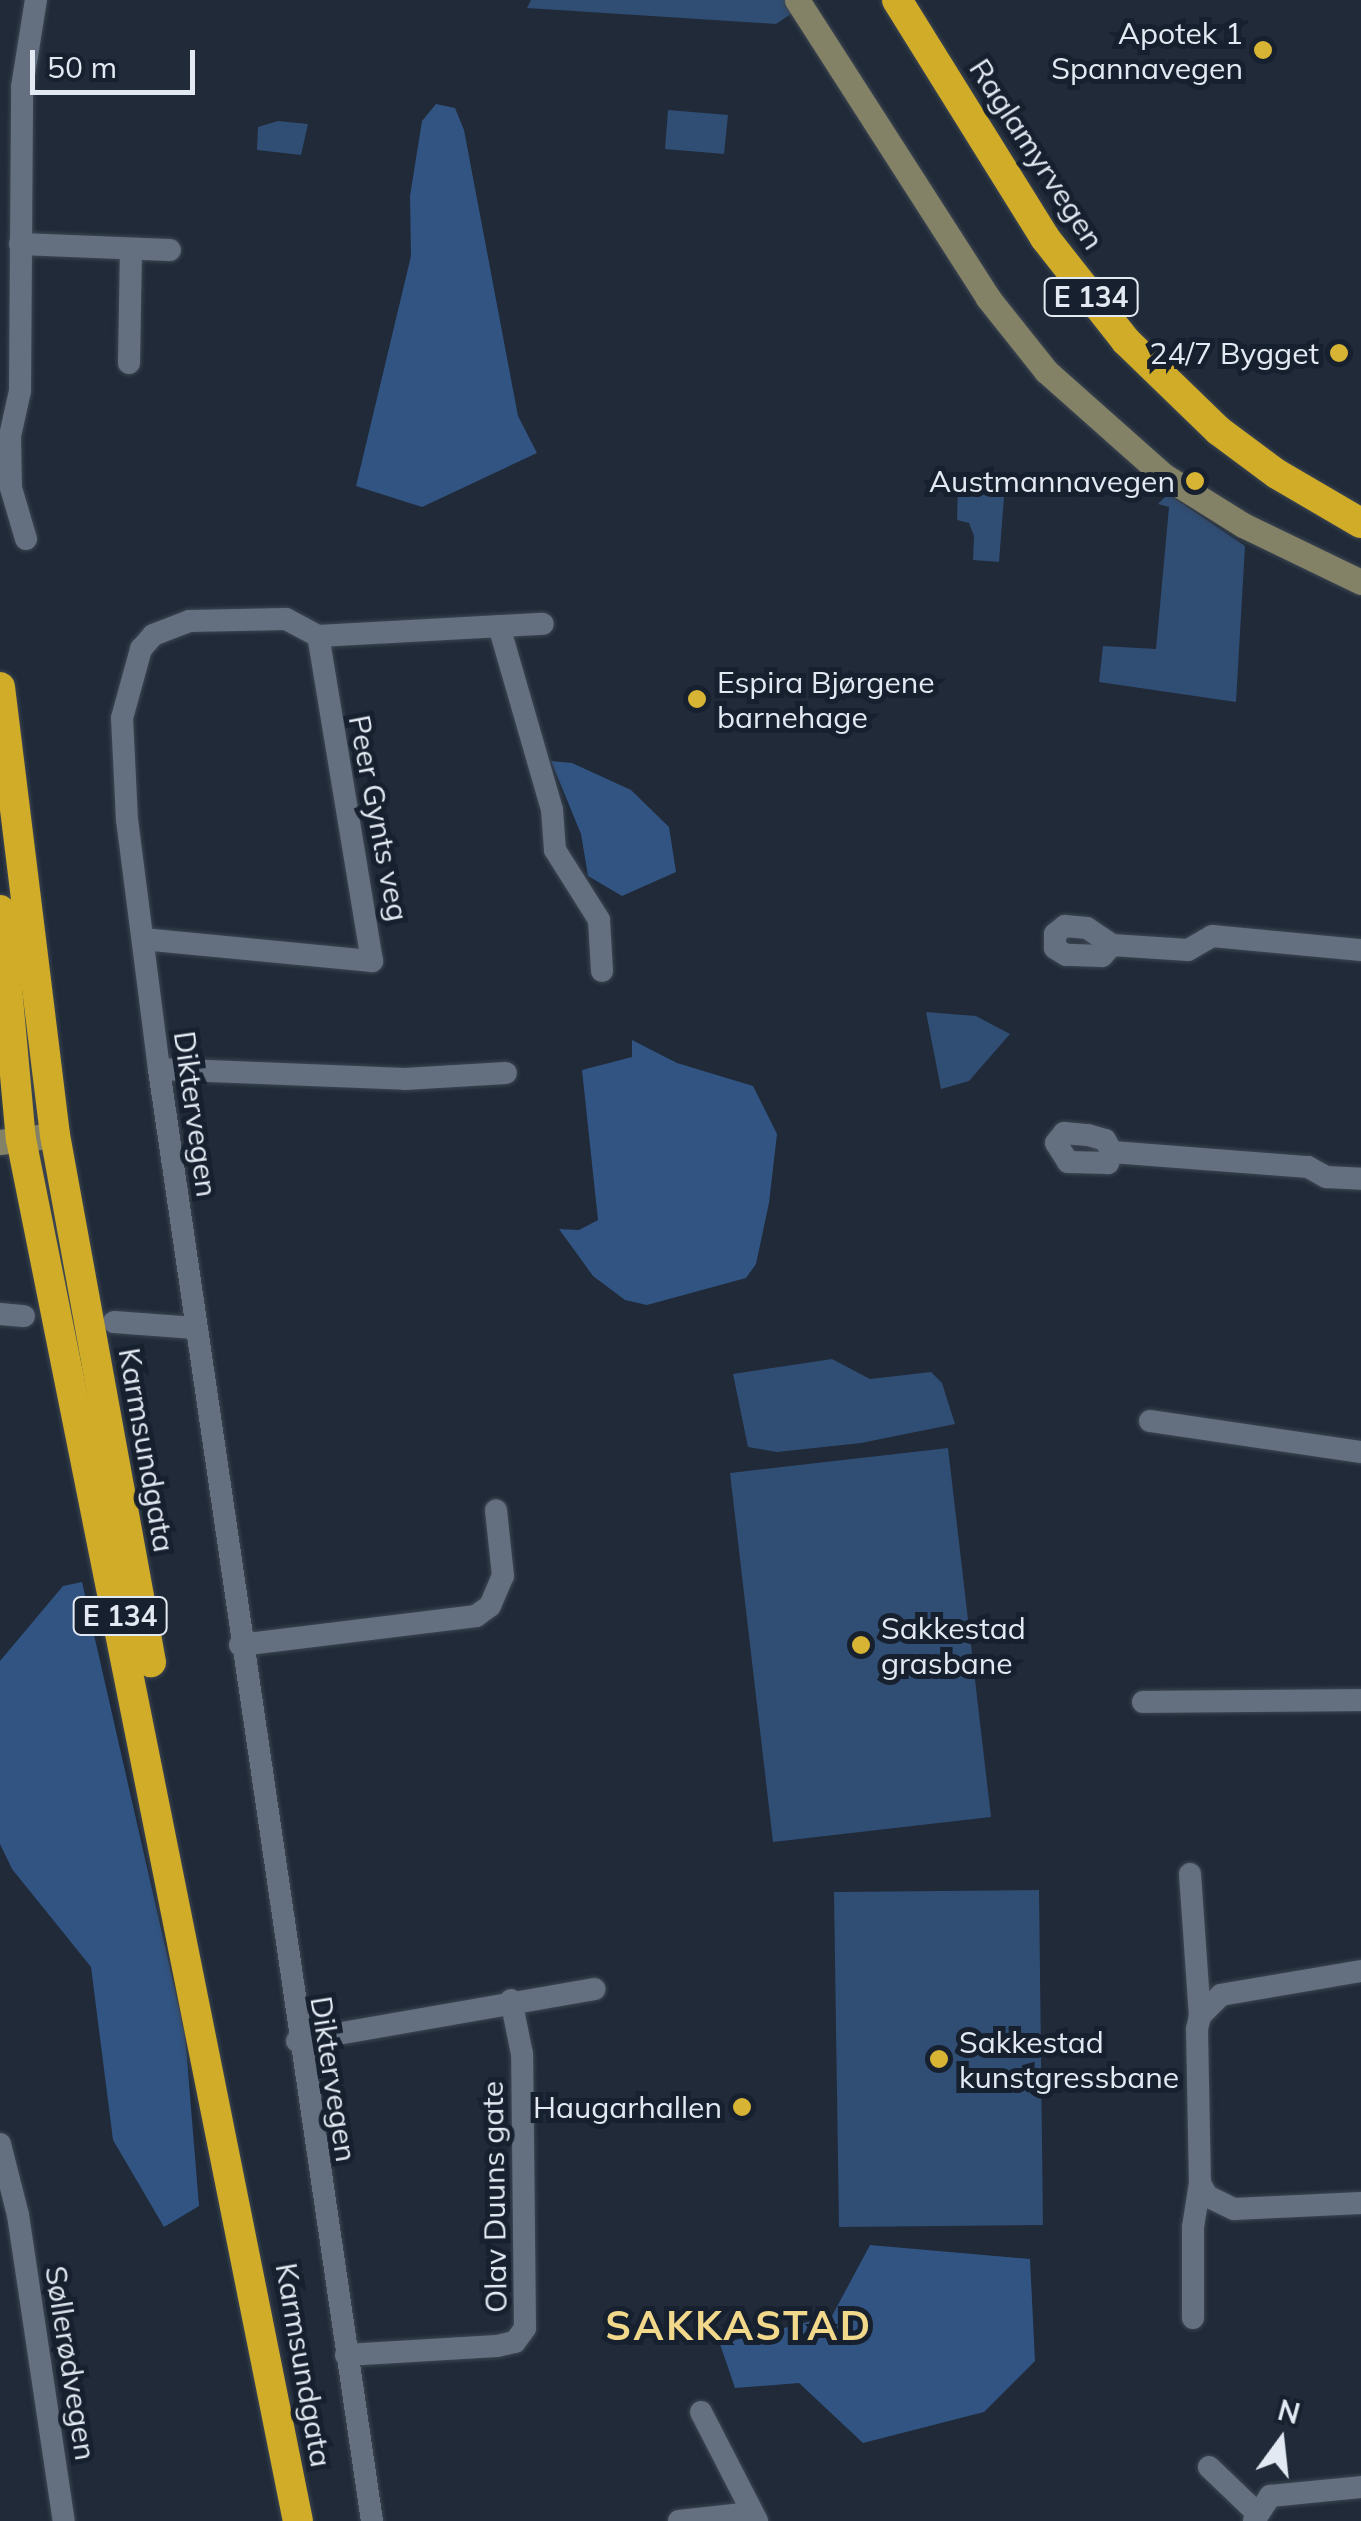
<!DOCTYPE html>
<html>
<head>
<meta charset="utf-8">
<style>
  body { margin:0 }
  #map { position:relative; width:1361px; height:2521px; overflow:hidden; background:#202a38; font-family:Mulish,sans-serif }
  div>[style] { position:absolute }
  .green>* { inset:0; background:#304d73 }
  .forest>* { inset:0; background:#315482 }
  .roads { filter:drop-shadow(0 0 2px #3d4652) drop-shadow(0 0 2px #3d4652) }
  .street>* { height:22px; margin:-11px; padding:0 11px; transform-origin:11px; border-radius:11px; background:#647080 }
  .secondary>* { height:25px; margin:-12.5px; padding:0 12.5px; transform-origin:12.5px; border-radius:12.5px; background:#848266 }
  .highway>* { height:30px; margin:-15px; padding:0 15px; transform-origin:15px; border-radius:15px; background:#d0ac28 }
  .dots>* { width:28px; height:28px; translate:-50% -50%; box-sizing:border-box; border:5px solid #17202e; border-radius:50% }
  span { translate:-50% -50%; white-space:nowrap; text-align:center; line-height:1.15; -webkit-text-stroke:10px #17202e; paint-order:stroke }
  .shield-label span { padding:2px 8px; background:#17202e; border:2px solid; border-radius:8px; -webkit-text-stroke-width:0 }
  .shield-label { font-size:28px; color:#e2e9f2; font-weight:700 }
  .poi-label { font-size:30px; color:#e2e9f2 }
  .right { translate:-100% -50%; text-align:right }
  .left { translate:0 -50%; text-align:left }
  .street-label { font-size:30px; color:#e2e9f2 }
  .district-label { font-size:40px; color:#f1d88b; font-weight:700; letter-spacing:2.5px }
  .north { position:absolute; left:1231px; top:2391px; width:100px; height:100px; -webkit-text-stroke:8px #17202e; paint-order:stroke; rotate:15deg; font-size:28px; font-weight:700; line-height:40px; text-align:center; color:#e2e9f2 }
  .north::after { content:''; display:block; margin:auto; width:35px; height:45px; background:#e2e9f2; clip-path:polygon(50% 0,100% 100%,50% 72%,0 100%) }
  .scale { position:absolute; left:30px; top:50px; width:165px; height:45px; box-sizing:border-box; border:5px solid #e2e9f2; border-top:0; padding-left:12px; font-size:30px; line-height:35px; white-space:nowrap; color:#e2e9f2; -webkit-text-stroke:8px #17202e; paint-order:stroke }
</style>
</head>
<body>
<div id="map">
  <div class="green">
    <div style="clip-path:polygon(531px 0,787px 0,791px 14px,776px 24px,527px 8px)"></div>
    <div style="clip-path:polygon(668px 110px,728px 115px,724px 154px,665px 149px)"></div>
    <div style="clip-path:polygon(278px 121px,308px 124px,301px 155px,257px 150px,258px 127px)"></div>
    <div style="clip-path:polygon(958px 480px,1005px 485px,999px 562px,973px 560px,974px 536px,969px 523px,957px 520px)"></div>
    <div style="clip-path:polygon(1168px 494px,1245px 546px,1236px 702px,1099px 682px,1103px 646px,1156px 649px,1169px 507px,1158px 504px)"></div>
    <div style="clip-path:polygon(926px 1012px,976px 1016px,1010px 1034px,969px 1081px,941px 1089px)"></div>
    <div style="clip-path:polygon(832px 1359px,870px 1379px,931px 1372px,942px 1383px,955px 1424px,861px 1443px,777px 1452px,748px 1447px,733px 1374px)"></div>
    <div style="clip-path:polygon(948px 1448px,991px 1817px,773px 1842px,730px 1473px)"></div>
    <div style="clip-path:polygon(1039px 1890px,1043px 2225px,839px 2227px,834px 1892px)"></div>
  </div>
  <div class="forest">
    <div style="clip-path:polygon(436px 104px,455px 108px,464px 130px,518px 416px,537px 453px,422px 507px,356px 486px,411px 256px,410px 196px,422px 121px)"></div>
    <div style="clip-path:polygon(551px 761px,572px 763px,631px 790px,669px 827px,676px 872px,622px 896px,588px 876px,581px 834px)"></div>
    <div style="clip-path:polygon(632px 1040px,677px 1063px,753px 1086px,777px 1134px,769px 1203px,756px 1264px,746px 1278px,647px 1305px,625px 1300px,593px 1276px,559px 1229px,579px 1230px,598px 1220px,582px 1070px,632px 1057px)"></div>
    <div style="clip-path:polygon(82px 1582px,185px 2034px,199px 2206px,164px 2227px,113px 2140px,91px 1967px,12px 1869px,0 1844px,0 1661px,63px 1586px)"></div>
    <div style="clip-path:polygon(870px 2245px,1030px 2259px,1035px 2361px,984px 2412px,863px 2443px,799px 2383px,735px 2388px,720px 2344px,832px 2316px)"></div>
  </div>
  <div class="roads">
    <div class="street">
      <div style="left:20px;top:244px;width:150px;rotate:2.3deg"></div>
      <div style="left:129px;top:363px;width:114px;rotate:-89deg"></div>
      <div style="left:26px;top:539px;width:53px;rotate:-106.4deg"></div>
      <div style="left:11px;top:488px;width:52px;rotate:-91.1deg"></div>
      <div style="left:10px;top:436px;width:46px;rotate:-77.5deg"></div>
      <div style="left:20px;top:391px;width:304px;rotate:-89.6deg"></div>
      <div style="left:22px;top:87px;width:88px;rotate:-80.9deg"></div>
      <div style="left:499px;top:626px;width:191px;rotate:73.9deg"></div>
      <div style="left:552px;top:810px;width:40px;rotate:85.7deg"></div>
      <div style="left:555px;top:850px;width:83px;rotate:57.8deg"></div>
      <div style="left:599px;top:920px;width:51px;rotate:86.6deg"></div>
      <div style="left:143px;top:939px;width:230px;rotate:5.5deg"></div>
      <div style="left:372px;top:961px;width:329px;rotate:-99.4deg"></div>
      <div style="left:1112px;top:945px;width:15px;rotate:132deg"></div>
      <div style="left:1102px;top:956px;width:36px;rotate:-178deg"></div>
      <div style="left:1066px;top:955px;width:13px;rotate:-148deg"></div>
      <div style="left:1055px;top:948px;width:14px;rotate:-90deg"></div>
      <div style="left:1055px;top:934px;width:13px;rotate:-39deg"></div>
      <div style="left:1065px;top:926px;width:22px;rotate:5deg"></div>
      <div style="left:1087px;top:928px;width:30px;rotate:34deg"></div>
      <div style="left:1112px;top:945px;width:76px;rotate:3.8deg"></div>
      <div style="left:1188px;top:950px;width:28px;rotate:-30deg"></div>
      <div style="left:1212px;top:936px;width:150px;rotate:5.4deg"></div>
      <div style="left:159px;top:1069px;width:246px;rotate:2.3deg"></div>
      <div style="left:405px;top:1079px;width:101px;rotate:-3.4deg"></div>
      <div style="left:1112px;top:1152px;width:12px;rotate:110deg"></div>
      <div style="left:1108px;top:1163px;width:40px;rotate:-178.6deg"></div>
      <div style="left:1068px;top:1162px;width:22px;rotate:-122deg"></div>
      <div style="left:1056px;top:1143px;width:13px;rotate:-51deg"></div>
      <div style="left:1064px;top:1133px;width:24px;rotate:5deg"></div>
      <div style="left:1088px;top:1135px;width:18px;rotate:16deg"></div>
      <div style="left:1105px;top:1140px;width:14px;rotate:60deg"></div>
      <div style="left:1112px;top:1152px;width:197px;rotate:4.4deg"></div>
      <div style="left:1308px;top:1167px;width:21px;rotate:29deg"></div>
      <div style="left:1326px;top:1177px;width:35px;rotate:3deg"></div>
      <div style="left:0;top:1314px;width:24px;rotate:5deg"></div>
      <div style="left:114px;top:1322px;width:81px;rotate:4.2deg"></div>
      <div style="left:1150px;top:1421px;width:213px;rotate:8.4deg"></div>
      <div style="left:240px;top:1645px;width:238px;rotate:-7deg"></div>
      <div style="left:476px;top:1616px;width:17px;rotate:-36deg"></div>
      <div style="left:490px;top:1606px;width:33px;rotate:-67deg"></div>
      <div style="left:503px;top:1576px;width:66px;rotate:-96.1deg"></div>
      <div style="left:1143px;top:1702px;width:218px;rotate:-0.5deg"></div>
      <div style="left:1190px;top:1874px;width:142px;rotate:86deg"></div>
      <div style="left:1361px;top:1971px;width:142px;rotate:170.3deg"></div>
      <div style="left:1221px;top:1995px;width:30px;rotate:135deg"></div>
      <div style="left:1200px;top:2016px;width:13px;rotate:103deg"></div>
      <div style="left:1197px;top:2029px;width:154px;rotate:88.9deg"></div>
      <div style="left:1200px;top:2183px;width:15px;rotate:62deg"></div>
      <div style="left:1207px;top:2196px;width:30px;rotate:26deg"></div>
      <div style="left:1234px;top:2209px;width:127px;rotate:-2.7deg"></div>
      <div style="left:297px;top:2041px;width:302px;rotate:-9.9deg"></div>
      <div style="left:0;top:2144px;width:73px;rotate:75.8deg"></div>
      <div style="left:18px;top:2215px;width:309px;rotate:81.5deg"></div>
      <div style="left:1193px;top:2318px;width:91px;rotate:-90deg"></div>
      <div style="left:1193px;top:2227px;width:45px;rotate:-81deg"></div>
      <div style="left:346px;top:2355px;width:151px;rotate:-3.4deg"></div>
      <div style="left:497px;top:2346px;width:18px;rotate:-13deg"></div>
      <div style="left:515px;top:2342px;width:17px;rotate:-54deg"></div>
      <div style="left:525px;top:2328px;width:274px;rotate:-90.6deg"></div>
      <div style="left:522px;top:2054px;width:55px;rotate:-101.5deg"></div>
      <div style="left:701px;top:2412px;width:123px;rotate:62.8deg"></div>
      <div style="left:1209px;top:2467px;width:65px;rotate:43.8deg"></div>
      <div style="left:372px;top:2521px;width:1468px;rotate:-98.35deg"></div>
      <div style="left:159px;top:1069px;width:251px;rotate:-97.3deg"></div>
      <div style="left:127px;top:820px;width:102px;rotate:-92.8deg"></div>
      <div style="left:122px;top:718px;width:72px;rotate:-74.6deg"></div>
      <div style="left:141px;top:649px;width:18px;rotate:-49deg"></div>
      <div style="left:153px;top:635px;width:39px;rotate:-21deg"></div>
      <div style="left:189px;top:621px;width:97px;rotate:-1.2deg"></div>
      <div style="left:286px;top:619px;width:36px;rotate:28deg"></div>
      <div style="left:318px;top:636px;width:225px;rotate:-3.1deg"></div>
      <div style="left:679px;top:2521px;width:73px;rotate:-6.3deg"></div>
      <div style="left:1254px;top:2521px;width:30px;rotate:-57deg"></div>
      <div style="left:1270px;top:2496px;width:91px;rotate:-5.6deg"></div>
    </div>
    <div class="secondary">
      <div style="left:797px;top:0;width:354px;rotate:57.3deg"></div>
      <div style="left:988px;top:298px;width:93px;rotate:51.5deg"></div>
      <div style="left:1046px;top:371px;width:157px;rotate:41.6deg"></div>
      <div style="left:1163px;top:475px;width:94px;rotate:32deg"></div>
      <div style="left:1243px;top:525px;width:131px;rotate:25.8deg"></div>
      <div style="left:0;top:1142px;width:55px;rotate:-7.3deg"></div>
    </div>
    <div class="highway">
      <div style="left:897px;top:0;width:280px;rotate:58.1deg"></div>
      <div style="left:1045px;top:238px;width:131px;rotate:51.8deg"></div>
      <div style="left:1126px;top:341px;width:129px;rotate:44.1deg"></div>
      <div style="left:1219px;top:431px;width:72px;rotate:36.6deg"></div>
      <div style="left:1277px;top:474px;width:97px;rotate:30.3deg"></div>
      <div style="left:0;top:687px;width:451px;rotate:83deg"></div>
      <div style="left:55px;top:1135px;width:536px;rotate:79.68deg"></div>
      <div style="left:0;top:910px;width:230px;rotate:84.8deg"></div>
      <div style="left:21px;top:1139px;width:1409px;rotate:78.67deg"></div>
    </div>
  </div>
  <div class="dots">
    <div style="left:1263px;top:50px;background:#d8b434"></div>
    <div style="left:1339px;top:353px;background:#d8b434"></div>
    <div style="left:1195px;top:481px;background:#d8b434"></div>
    <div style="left:697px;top:699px;background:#d8b434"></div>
    <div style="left:861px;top:1645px;background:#d8b434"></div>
    <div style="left:939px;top:2059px;background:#d8b434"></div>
    <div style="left:742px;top:2107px;background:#d8b434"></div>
  </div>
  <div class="shield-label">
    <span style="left:1091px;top:297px">E 134</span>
    <span style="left:120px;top:1616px">E 134</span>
  </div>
  <div class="poi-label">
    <span class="right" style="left:1243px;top:50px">Apotek 1<br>Spannavegen</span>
    <span class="right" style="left:1319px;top:353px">24/7 Bygget</span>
    <span class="right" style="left:1175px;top:481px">Austmannavegen</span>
    <span class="left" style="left:717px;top:699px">Espira Bjørgene<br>barnehage</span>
    <span class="left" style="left:881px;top:1645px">Sakkestad<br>grasbane</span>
    <span class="left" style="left:959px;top:2059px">Sakkestad<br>kunstgressbane</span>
    <span class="right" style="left:722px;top:2107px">Haugarhallen</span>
  </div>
  <div class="street-label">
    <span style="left:1037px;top:154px;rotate:57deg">Raglamyrvegen</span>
    <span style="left:379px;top:818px;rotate:79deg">Peer Gynts veg</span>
    <span style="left:196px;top:1114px;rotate:82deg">Diktervegen</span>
    <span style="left:147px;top:1450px;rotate:80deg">Karmsundgata</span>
    <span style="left:334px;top:2079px;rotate:81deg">Diktervegen</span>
    <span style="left:494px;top:2197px;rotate:-91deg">Olav Duuns gate</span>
    <span style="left:71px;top:2363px;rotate:81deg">Søllerødvegen</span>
    <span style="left:304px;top:2365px;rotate:80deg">Karmsundgata</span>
  </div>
  <div class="district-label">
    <span style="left:739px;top:2325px">SAKKASTAD</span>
  </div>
  <div class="north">N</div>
  <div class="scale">50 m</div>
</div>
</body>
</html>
